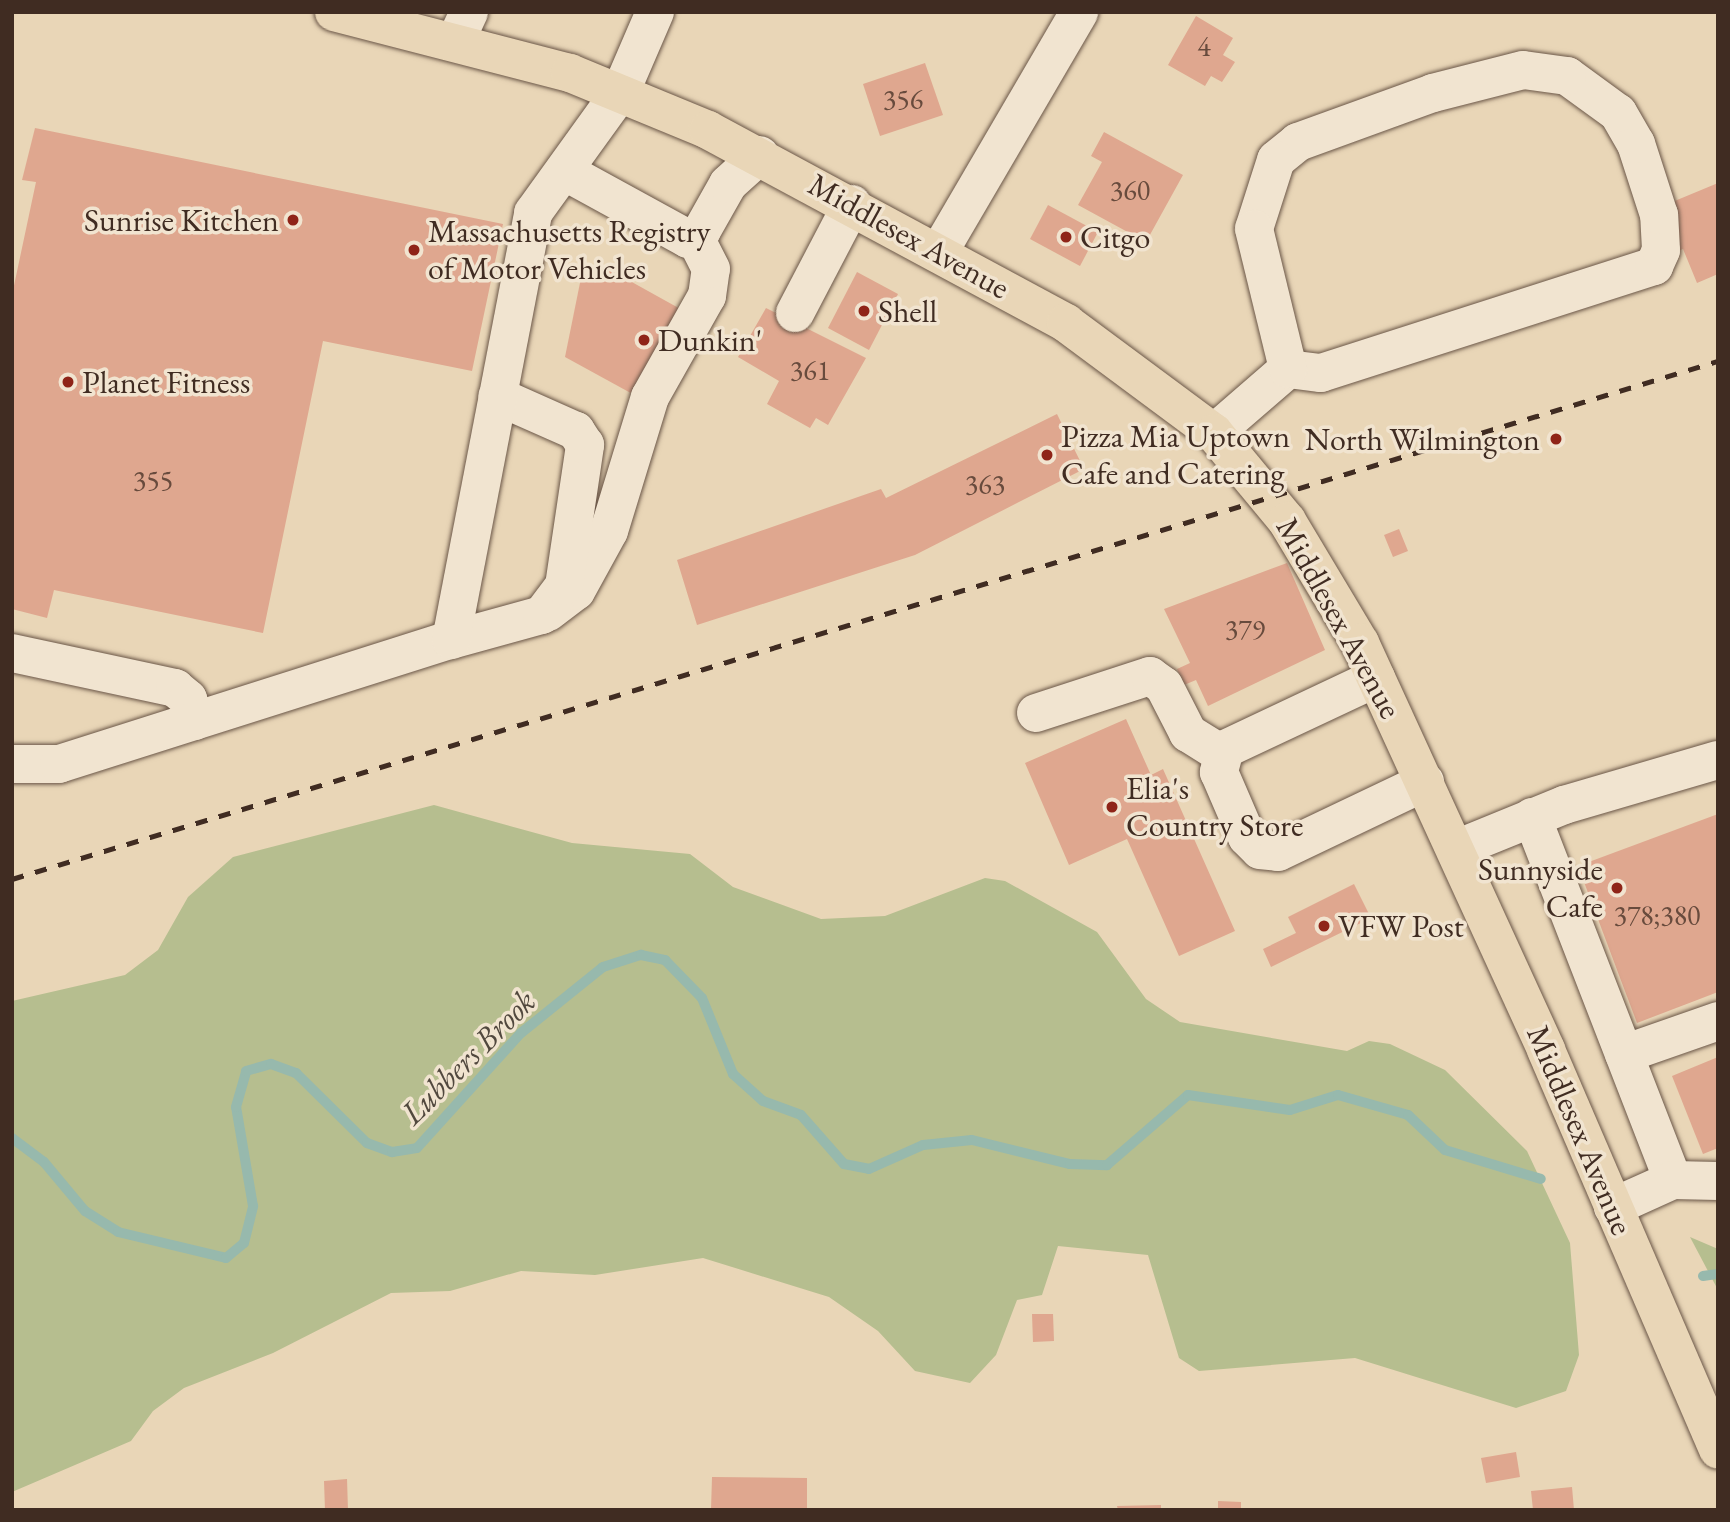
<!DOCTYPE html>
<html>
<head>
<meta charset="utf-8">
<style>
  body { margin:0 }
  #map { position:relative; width:1730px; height:1522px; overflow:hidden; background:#e9d6b7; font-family:"EB Garamond",serif }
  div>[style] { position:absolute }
  .green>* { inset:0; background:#b6be8f }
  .stream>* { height:10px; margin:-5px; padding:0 5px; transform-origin:5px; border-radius:5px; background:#97b9ad }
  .building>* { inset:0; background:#dfa78f }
  .roads { filter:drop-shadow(0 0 2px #6a5647) drop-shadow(0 0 2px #6a5647) }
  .minor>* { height:38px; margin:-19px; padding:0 19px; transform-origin:19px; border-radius:19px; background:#f1e4d0 }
  .major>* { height:38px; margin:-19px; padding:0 19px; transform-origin:19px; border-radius:19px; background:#e9d6b7 }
  .rail>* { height:5px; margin-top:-2.5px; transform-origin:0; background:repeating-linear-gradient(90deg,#402c22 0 12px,transparent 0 24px) }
  .dots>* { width:19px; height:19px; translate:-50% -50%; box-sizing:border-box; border:4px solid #f1e4d0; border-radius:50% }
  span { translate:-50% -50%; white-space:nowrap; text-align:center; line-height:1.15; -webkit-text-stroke:7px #f1e4d0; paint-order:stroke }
  .number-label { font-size:28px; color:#684b3d }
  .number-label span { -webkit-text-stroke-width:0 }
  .poi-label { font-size:32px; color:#402c22 }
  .right { translate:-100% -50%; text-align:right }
  .left { translate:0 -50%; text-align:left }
  .street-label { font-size:32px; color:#402c22 }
  .water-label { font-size:33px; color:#51483e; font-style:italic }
  .frame { position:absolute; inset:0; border:14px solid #402c22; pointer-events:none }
</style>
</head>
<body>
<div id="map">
  <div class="green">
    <div style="clip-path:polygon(434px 805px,572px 843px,690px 854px,733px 887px,821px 919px,885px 916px,985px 878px,1005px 881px,1097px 932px,1146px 999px,1180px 1022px,1347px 1051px,1369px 1041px,1390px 1044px,1445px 1070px,1527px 1151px,1570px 1243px,1579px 1355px,1566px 1391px,1516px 1408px,1355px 1358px,1199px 1371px,1179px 1358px,1148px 1255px,1058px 1246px,1042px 1295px,1017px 1300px,996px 1355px,970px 1383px,915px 1371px,878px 1331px,829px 1297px,703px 1258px,595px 1275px,521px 1271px,450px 1291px,391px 1293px,273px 1353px,184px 1388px,153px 1411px,131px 1441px,12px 1492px,12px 1001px,125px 975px,158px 950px,188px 897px,233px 857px)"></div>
    <div style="clip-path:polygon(1690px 1237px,1718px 1249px,1718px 1290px)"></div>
  </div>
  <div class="stream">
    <div style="left:12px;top:1138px;width:40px;rotate:37deg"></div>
    <div style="left:44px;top:1162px;width:64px;rotate:50.1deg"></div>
    <div style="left:85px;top:1211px;width:39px;rotate:32deg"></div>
    <div style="left:118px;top:1232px;width:111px;rotate:13.5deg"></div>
    <div style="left:226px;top:1258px;width:23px;rotate:-40deg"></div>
    <div style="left:244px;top:1243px;width:38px;rotate:-76deg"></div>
    <div style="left:253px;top:1206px;width:100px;rotate:-99.7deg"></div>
    <div style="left:236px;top:1107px;width:37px;rotate:-74deg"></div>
    <div style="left:246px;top:1071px;width:26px;rotate:-16deg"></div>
    <div style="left:271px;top:1064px;width:27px;rotate:20deg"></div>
    <div style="left:296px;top:1073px;width:100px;rotate:44.6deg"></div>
    <div style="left:367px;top:1143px;width:27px;rotate:20deg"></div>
    <div style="left:392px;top:1152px;width:25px;rotate:-9deg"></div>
    <div style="left:417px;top:1148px;width:155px;rotate:-47.9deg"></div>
    <div style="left:521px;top:1033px;width:105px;rotate:-38.8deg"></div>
    <div style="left:603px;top:967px;width:40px;rotate:-18deg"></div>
    <div style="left:641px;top:955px;width:25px;rotate:12deg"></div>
    <div style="left:665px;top:960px;width:53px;rotate:45.8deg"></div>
    <div style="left:702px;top:998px;width:82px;rotate:67.8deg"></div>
    <div style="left:733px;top:1074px;width:40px;rotate:42deg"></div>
    <div style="left:763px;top:1101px;width:40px;rotate:20.2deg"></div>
    <div style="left:801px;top:1115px;width:65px;rotate:48.7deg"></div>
    <div style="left:844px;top:1164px;width:25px;rotate:11deg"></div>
    <div style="left:869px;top:1169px;width:59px;rotate:-24deg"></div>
    <div style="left:923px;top:1145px;width:49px;rotate:-5.8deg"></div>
    <div style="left:972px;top:1140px;width:101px;rotate:13.8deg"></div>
    <div style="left:1070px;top:1164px;width:37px;rotate:2deg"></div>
    <div style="left:1107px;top:1165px;width:107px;rotate:-40.8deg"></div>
    <div style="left:1188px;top:1095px;width:103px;rotate:8.4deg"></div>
    <div style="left:1290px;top:1110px;width:50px;rotate:-17.4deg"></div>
    <div style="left:1338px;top:1095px;width:73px;rotate:15.9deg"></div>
    <div style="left:1408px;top:1115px;width:51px;rotate:43.4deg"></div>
    <div style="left:1445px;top:1150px;width:100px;rotate:16.8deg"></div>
    <div style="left:1703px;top:1276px;width:15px;rotate:-8deg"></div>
  </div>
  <div class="building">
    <div style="clip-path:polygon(1196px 16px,1233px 38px,1223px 55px,1235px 62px,1222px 82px,1211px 76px,1205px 86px,1168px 65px)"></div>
    <div style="clip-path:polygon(925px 63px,943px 115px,880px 136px,863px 84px)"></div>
    <div style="clip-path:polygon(35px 128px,503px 224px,472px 371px,323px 341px,263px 633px,54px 590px,47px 618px,12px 609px,12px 295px,36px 182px,22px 180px)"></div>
    <div style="clip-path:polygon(1104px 132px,1183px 175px,1146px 242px,1078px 205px,1102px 162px,1091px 156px)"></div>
    <div style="clip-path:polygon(1718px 183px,1718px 274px,1697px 283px,1683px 249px,1678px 251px,1665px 205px)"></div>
    <div style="clip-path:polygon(1048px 205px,1098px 232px,1080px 266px,1030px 239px)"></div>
    <div style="clip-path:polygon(603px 266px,684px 311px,638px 397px,565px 357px,582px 273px)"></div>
    <div style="clip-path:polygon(857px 272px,898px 294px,869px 350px,828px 328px)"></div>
    <div style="clip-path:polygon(766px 308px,866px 358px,828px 425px,816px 418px,810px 428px,767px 404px,779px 381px,738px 357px)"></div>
    <div style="clip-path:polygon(1057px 414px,1084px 469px,915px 555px,697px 625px,677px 560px,881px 489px,886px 498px)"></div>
    <div style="clip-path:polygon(1399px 529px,1408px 551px,1393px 557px,1384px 535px)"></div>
    <div style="clip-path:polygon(1287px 563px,1325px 650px,1208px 706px,1196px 680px,1184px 685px,1177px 669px,1190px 663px,1164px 609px)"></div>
    <div style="clip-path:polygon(1126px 719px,1151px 775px,1163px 769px,1235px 931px,1179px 956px,1127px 839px,1069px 865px,1025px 763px)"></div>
    <div style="clip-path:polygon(1718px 814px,1718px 992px,1637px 1023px,1578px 866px)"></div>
    <div style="clip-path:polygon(1354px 884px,1371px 918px,1271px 967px,1263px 949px,1296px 933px,1288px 917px)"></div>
    <div style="clip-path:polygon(1718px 1057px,1718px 1148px,1703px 1154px,1672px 1076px)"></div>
    <div style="clip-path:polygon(1032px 1314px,1053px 1314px,1054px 1341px,1033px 1342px)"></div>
    <div style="clip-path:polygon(1516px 1452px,1520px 1477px,1486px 1483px,1481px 1458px)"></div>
    <div style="clip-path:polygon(712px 1477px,807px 1478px,807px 1510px,711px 1510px)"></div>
    <div style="clip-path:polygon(347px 1479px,348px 1510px,325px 1510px,324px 1481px)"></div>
    <div style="clip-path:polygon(1572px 1487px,1574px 1510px,1533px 1510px,1531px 1491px)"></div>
    <div style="clip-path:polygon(1218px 1501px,1241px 1502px,1241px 1510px,1218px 1510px)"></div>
    <div style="clip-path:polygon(1161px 1505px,1161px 1510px,1118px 1510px,1117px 1506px)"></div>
  </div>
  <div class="roads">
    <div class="minor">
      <div style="left:456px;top:40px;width:31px;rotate:-65deg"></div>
      <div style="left:564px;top:171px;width:141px;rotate:28.7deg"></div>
      <div style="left:688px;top:239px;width:15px;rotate:-28deg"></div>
      <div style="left:701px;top:232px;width:55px;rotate:-60.6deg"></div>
      <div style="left:728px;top:184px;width:43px;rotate:-42.2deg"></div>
      <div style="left:939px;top:252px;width:278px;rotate:-59.7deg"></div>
      <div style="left:795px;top:313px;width:123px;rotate:-62.4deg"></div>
      <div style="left:1214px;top:433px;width:98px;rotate:-40.9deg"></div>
      <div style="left:1288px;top:369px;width:33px;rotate:7deg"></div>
      <div style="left:1321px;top:373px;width:350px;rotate:-17.8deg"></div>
      <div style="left:1654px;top:266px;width:17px;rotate:-66deg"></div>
      <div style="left:1661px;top:250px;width:35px;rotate:-93deg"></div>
      <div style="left:1659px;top:215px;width:75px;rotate:-107.9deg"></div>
      <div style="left:1636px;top:144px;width:36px;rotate:-120deg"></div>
      <div style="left:1618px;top:113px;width:63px;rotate:-144deg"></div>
      <div style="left:1567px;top:76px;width:44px;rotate:-172.2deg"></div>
      <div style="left:1523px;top:70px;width:93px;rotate:165.7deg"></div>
      <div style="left:1433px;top:93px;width:144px;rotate:160.1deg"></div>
      <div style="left:1298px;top:142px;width:28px;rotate:141deg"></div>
      <div style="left:1276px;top:160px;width:72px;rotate:107.7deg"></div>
      <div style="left:1254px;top:229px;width:144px;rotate:76.3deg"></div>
      <div style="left:548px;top:612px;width:35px;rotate:-37deg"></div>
      <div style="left:576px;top:591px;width:68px;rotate:-61.2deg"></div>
      <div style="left:609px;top:531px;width:140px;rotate:-73deg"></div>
      <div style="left:650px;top:397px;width:116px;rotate:-60.6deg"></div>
      <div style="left:707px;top:296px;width:27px;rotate:-82deg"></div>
      <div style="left:711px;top:269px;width:36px;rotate:-117deg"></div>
      <div style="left:451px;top:640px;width:94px;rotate:-15.4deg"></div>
      <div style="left:542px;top:615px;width:36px;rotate:-53deg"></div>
      <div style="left:564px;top:586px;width:143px;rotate:-81.5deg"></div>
      <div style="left:585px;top:445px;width:17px;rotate:-123deg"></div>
      <div style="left:576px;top:431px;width:86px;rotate:-156.1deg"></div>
      <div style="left:12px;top:653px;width:167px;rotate:12.1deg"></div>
      <div style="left:175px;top:688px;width:17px;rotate:40deg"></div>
      <div style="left:188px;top:699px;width:23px;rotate:72deg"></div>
      <div style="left:1376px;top:678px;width:167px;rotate:154.8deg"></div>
      <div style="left:1225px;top:749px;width:24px;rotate:105deg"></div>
      <div style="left:1219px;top:772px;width:71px;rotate:66.7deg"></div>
      <div style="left:1247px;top:837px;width:18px;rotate:45deg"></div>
      <div style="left:1260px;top:850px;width:18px;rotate:6deg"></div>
      <div style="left:1278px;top:852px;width:163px;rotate:-25.5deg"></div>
      <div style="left:1036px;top:713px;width:120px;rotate:-18deg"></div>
      <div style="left:1150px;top:676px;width:17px;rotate:36deg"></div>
      <div style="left:1164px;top:686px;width:53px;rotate:62.9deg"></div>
      <div style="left:1188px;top:733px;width:39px;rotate:32deg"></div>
      <div style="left:12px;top:764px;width:47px"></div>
      <div style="left:59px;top:764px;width:411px;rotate:-17.6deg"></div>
      <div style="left:451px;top:640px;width:435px;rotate:-79.1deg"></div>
      <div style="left:533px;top:213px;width:150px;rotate:-54.2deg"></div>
      <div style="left:621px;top:91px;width:86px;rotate:-66.7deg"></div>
      <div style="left:1532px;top:817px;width:389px;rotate:68.8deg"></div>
      <div style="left:1673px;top:1180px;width:66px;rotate:155.8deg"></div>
      <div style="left:1456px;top:849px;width:117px;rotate:-22.2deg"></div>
      <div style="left:1564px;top:805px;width:160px;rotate:-16.3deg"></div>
      <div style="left:1624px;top:1054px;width:100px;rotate:-19.3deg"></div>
      <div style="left:1673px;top:1180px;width:45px;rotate:1.3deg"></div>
    </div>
    <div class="major">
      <div style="left:334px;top:12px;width:244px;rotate:14.5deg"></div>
      <div style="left:570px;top:73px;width:149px;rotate:22.4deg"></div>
      <div style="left:708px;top:130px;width:407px;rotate:28.3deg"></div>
      <div style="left:1066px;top:323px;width:184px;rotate:36.6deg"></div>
      <div style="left:1214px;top:433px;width:114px;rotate:50.3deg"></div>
      <div style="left:1287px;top:521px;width:142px;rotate:59.1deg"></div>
      <div style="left:1360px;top:643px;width:447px;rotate:65.4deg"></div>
      <div style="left:1546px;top:1050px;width:435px;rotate:66.7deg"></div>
    </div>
  </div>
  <div class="rail">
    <div style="left:12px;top:879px;width:1783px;rotate:-16.89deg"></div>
  </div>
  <div class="dots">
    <div style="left:293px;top:220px;background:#8f2418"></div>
    <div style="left:1066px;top:237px;background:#8f2418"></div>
    <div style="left:414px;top:250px;background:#8f2418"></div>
    <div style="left:864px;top:311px;background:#8f2418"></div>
    <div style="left:644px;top:340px;background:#8f2418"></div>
    <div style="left:68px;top:382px;background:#8f2418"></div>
    <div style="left:1556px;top:439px;background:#8f2418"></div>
    <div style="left:1047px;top:455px;background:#8f2418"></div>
    <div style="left:1112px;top:807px;background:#8f2418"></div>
    <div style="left:1617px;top:888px;background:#8f2418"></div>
    <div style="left:1324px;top:926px;background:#8f2418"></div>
  </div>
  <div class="number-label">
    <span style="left:1204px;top:46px">4</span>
    <span style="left:903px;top:99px">356</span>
    <span style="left:1130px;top:190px">360</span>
    <span style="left:810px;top:370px">361</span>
    <span style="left:153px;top:480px">355</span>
    <span style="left:985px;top:484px">363</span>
    <span style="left:1245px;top:629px">379</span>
    <span style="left:1657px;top:915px">378;380</span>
  </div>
  <div class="poi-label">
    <span class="right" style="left:279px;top:220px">Sunrise Kitchen</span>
    <span class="left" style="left:428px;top:250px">Massachusetts Registry<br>of Motor Vehicles</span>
    <span class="left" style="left:1080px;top:237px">Citgo</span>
    <span class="left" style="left:878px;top:311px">Shell</span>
    <span class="left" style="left:658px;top:340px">Dunkin'</span>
    <span class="left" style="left:82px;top:382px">Planet Fitness</span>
    <span class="left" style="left:1061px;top:455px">Pizza Mia Uptown<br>Cafe and Catering</span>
    <span class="right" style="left:1540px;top:439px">North Wilmington</span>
    <span class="left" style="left:1126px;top:807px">Elia's<br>Country Store</span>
    <span class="right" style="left:1603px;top:888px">Sunnyside<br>Cafe</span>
    <span class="left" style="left:1338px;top:926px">VFW Post</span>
  </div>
  <div class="street-label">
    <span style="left:909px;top:236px;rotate:29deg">Middlesex Avenue</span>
    <span style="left:1339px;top:618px;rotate:61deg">Middlesex Avenue</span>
    <span style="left:1580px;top:1130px;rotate:67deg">Middlesex Avenue</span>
  </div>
  <div class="water-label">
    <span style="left:468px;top:1057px;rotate:-45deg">Lubbers Brook</span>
  </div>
  <div class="frame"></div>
</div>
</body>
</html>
